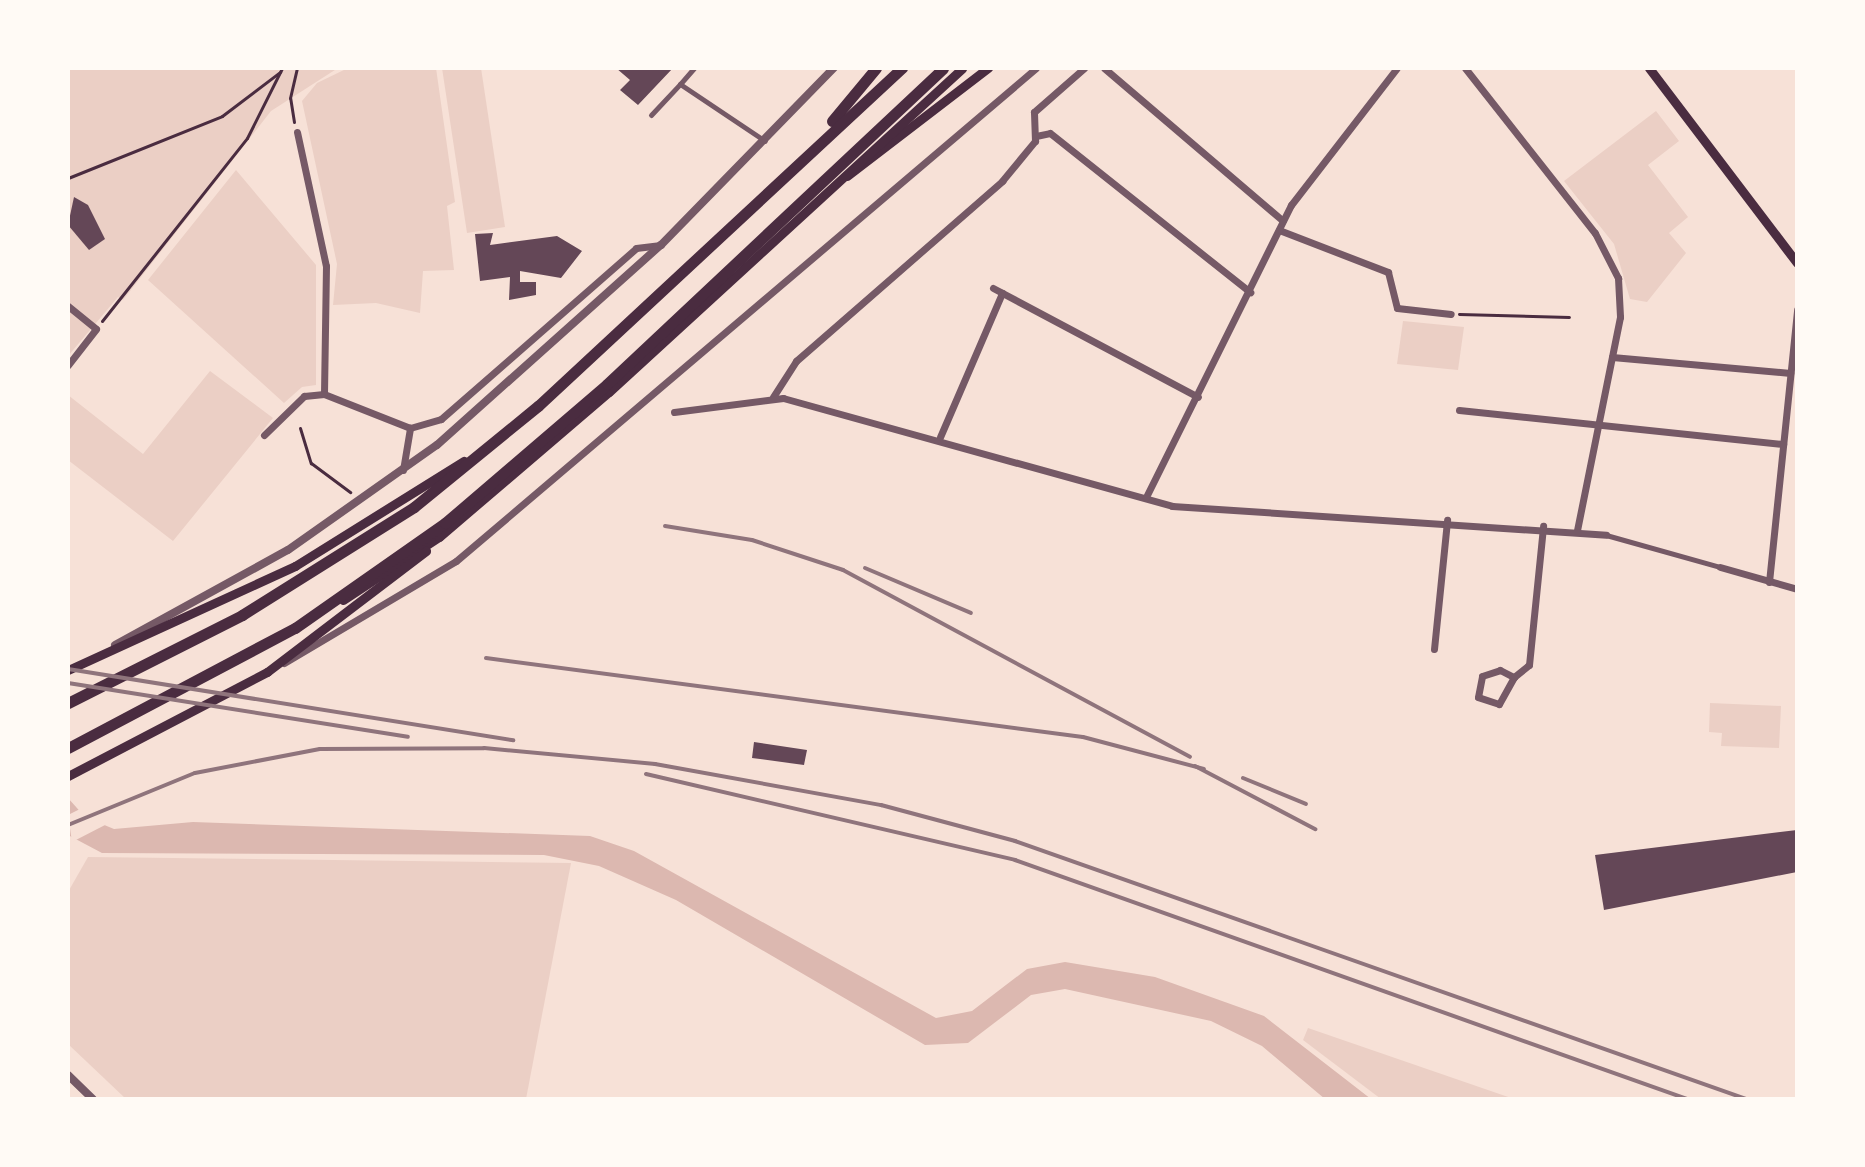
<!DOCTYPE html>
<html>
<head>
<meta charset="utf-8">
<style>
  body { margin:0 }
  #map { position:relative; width:1865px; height:1167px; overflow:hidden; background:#f7e1d7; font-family:"DejaVu Sans",sans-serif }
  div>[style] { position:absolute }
  .green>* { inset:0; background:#ebcfc5 }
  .water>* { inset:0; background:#dcb8b0 }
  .pier>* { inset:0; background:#f7e1d7 }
  .building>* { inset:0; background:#644757 }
  .path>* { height:3px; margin:-1.5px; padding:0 1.5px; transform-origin:1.5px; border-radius:1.5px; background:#4a2c40 }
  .pedestrian>* { height:5px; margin:-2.5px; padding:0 2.5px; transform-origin:2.5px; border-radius:2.5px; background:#755966 }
  .minor>* { height:7px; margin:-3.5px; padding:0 3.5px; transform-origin:3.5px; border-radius:3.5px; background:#755966 }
  .tertiary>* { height:8px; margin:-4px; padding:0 4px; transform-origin:4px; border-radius:4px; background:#755966 }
  .secondary>* { height:9px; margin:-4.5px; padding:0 4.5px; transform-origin:4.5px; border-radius:4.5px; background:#4a2c40 }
  .trunk>* { height:11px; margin:-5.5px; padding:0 5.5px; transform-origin:5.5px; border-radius:5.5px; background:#4a2c40 }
  .rail>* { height:4px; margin:-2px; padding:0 2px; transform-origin:2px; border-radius:2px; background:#8f747c }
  span { translate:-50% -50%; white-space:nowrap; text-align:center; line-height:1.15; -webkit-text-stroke:7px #fffaf5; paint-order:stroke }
  .frame { position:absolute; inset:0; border:70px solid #fffaf5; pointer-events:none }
</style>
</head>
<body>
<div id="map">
  <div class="green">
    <div style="clip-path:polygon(68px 68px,338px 68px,271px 111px,123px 300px,118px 297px,68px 356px)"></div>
    <div style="clip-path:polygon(348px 68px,436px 68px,455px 202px,447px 206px,454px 270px,423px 271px,420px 313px,376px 303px,333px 305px,337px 264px,302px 101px,317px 83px)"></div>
    <div style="clip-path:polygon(442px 68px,481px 68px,505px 227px,467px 233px)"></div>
    <div style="clip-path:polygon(1656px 111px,1679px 141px,1648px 165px,1688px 217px,1669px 233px,1686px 253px,1647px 302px,1630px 299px,1614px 244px,1564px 181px)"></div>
    <div style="clip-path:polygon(236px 170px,316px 265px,316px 385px,302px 387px,284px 403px,148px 280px)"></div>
    <div style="clip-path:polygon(1403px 321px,1464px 327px,1458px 370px,1397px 364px)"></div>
    <div style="clip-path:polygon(210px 371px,273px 418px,173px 541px,68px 460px,68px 395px,143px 454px)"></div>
    <div style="clip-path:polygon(1710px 703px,1781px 706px,1779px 748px,1721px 746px,1722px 733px,1709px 732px)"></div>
    <div style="clip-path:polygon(88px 857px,571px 863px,526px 1099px,126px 1099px,68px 1044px,68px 892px)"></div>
    <div style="clip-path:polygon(1308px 1028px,1514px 1099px,1381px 1099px,1303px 1040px)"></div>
  </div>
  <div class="water">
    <div style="clip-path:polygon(68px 798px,85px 817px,114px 829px,193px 822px,590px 836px,634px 851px,936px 1018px,972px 1011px,1027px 969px,1065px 962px,1155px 977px,1264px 1016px,1371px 1099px,1325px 1099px,1262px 1046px,1211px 1021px,1065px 989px,1031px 995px,968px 1043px,925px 1045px,676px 900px,599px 866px,544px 855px,102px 853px,68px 835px)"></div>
  </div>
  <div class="pier">
    <div style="clip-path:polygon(82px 808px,107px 824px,72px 842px,68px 815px)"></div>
  </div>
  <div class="building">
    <div style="clip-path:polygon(616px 68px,673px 68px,638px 105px,620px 90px,630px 80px)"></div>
    <div style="clip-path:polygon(74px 197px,88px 205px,105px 239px,89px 250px,68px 225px)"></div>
    <div style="clip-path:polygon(493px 233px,490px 245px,557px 236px,582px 251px,561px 278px,520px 271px,520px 282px,536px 282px,536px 295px,509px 300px,510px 277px,480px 281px,475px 234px)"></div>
    <div style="clip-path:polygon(754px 742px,807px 750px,804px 765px,752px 758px)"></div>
    <div style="clip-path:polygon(1797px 830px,1797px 872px,1604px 910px,1595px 855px)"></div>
  </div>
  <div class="path">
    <div style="left:294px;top:122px;width:24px;rotate:-99deg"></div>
    <div style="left:290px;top:98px;width:31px;rotate:-77deg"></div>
    <div style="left:68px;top:178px;width:166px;rotate:-21.9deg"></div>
    <div style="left:222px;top:116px;width:73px;rotate:-37.2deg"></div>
    <div style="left:1459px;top:314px;width:110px;rotate:1.6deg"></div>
    <div style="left:102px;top:321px;width:233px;rotate:-51.6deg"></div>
    <div style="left:247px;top:138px;width:78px;rotate:-63.4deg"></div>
    <div style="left:300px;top:428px;width:37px;rotate:73deg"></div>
    <div style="left:311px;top:463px;width:49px;rotate:36.6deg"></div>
  </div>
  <div class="pedestrian">
    <div style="left:694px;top:68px;width:21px;rotate:131deg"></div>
    <div style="left:680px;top:84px;width:102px;rotate:33.8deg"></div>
    <div style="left:651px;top:115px;width:42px;rotate:-46.9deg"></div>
    <div style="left:1606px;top:535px;width:118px;rotate:15.7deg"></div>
  </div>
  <div class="minor">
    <div style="left:1104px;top:68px;width:235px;rotate:40.5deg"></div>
    <div style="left:1465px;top:68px;width:210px;rotate:51.8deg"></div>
    <div style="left:1595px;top:233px;width:51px;rotate:62.9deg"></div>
    <div style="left:1618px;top:278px;width:39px;rotate:87deg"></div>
    <div style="left:1620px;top:317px;width:217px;rotate:101.4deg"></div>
    <div style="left:297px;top:132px;width:137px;rotate:77.8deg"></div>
    <div style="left:326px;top:266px;width:128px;rotate:90.9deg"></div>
    <div style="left:1036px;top:136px;width:14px;rotate:-12deg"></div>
    <div style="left:1050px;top:133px;width:256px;rotate:38.5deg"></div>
    <div style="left:1279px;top:230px;width:117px;rotate:21.1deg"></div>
    <div style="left:1388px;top:272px;width:37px;rotate:76deg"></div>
    <div style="left:1397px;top:308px;width:54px;rotate:6.3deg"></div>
    <div style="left:993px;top:288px;width:232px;rotate:28deg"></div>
    <div style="left:68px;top:306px;width:36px;rotate:39deg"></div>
    <div style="left:96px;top:329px;width:46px;rotate:127.9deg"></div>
    <div style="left:1612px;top:357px;width:179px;rotate:5.1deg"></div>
    <div style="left:324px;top:394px;width:92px;rotate:21.6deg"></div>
    <div style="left:410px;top:428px;width:32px;rotate:-16deg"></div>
    <div style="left:441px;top:419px;width:259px;rotate:-41.2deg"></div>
    <div style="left:636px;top:248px;width:25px;rotate:-7deg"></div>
    <div style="left:773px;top:397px;width:43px;rotate:-57.4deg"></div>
    <div style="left:796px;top:361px;width:274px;rotate:-41.1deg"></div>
    <div style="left:1002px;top:181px;width:52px;rotate:-50.5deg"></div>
    <div style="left:1035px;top:141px;width:29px;rotate:-92deg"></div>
    <div style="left:1034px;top:112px;width:67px;rotate:-41.3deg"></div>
    <div style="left:1459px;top:410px;width:326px;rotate:6deg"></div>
    <div style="left:674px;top:412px;width:110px;rotate:-7.3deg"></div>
    <div style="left:783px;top:398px;width:404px;rotate:15.5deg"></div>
    <div style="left:1172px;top:506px;width:435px;rotate:3.8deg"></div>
    <div style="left:264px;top:435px;width:56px;rotate:-44.3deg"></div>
    <div style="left:304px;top:396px;width:20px;rotate:-6deg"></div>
    <div style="left:940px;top:437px;width:157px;rotate:-66.7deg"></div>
    <div style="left:403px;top:470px;width:43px;rotate:-80.5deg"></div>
    <div style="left:1146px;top:497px;width:326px;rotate:-63.6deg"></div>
    <div style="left:1291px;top:205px;width:173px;rotate:-52.3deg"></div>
    <div style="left:1720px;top:567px;width:80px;rotate:15.9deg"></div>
    <div style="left:1769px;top:582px;width:274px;rotate:-84.1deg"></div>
    <div style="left:1434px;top:649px;width:130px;rotate:-84.2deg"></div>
    <div style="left:284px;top:663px;width:200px;rotate:-30.7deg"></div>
    <div style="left:456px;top:561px;width:761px;rotate:-40.36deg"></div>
    <div style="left:1514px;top:677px;width:31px;rotate:119deg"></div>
    <div style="left:1499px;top:704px;width:22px;rotate:-162deg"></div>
    <div style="left:1478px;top:697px;width:21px;rotate:-79deg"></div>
    <div style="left:1482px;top:676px;width:19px;rotate:-18deg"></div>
    <div style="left:1500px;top:670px;width:16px;rotate:27deg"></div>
    <div style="left:1514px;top:677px;width:19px;rotate:-39deg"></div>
    <div style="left:1529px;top:665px;width:140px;rotate:-84.2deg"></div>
  </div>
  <div class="tertiary">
    <div style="left:115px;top:645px;width:197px;rotate:-28.8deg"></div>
    <div style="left:288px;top:550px;width:182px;rotate:-35.2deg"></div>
    <div style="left:437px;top:445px;width:300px;rotate:-41.8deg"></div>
    <div style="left:661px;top:245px;width:248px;rotate:-45.7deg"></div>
    <div style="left:68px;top:1075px;width:35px;rotate:44deg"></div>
  </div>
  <div class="secondary">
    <div style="left:1649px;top:68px;width:245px;rotate:52.8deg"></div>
    <div style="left:847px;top:176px;width:178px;rotate:-37.5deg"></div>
    <div style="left:343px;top:600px;width:115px;rotate:-33.3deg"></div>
    <div style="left:439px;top:537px;width:223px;rotate:-40.5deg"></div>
    <div style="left:609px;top:392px;width:479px;rotate:-42.5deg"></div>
    <div style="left:68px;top:670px;width:250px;rotate:-24.6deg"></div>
    <div style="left:295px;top:566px;width:199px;rotate:-31.9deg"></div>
    <div style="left:68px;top:776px;width:225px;rotate:-27.6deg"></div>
    <div style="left:267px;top:672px;width:200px;rotate:-37.3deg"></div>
  </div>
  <div class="trunk">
    <div style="left:832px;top:121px;width:69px;rotate:-50.3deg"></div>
    <div style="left:68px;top:703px;width:195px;rotate:-26.8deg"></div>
    <div style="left:242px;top:615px;width:203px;rotate:-32.1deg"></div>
    <div style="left:414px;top:507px;width:160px;rotate:-39.2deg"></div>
    <div style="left:538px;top:406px;width:497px;rotate:-42.9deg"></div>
    <div style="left:68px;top:748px;width:257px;rotate:-27.9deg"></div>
    <div style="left:295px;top:628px;width:183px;rotate:-35deg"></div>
    <div style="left:445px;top:523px;width:213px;rotate:-40.6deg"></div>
    <div style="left:607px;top:384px;width:461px;rotate:-43.2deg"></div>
  </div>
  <div class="rail">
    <div style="left:665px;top:526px;width:88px;rotate:9.1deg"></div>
    <div style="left:752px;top:540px;width:96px;rotate:18.2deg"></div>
    <div style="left:843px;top:570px;width:394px;rotate:28.3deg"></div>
    <div style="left:865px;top:568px;width:115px;rotate:23deg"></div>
    <div style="left:486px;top:658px;width:602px;rotate:7.54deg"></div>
    <div style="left:1083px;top:737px;width:125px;rotate:14.8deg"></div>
    <div style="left:68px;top:669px;width:451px;rotate:9.1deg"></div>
    <div style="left:68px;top:683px;width:344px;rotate:9deg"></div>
    <div style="left:1195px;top:766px;width:136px;rotate:27.7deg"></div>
    <div style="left:646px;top:774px;width:379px;rotate:13.1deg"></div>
    <div style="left:1015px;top:860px;width:713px;rotate:19.58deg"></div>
    <div style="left:1243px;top:778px;width:68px;rotate:22.4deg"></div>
    <div style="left:68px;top:825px;width:137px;rotate:-22.3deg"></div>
    <div style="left:195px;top:773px;width:127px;rotate:-10.9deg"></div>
    <div style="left:320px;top:749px;width:164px;rotate:-0.3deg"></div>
    <div style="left:484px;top:748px;width:172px;rotate:5.3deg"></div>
    <div style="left:655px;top:764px;width:230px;rotate:10.3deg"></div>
    <div style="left:881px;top:805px;width:139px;rotate:15deg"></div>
    <div style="left:1015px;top:841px;width:775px;rotate:19.44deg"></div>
  </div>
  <div class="frame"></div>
</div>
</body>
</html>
